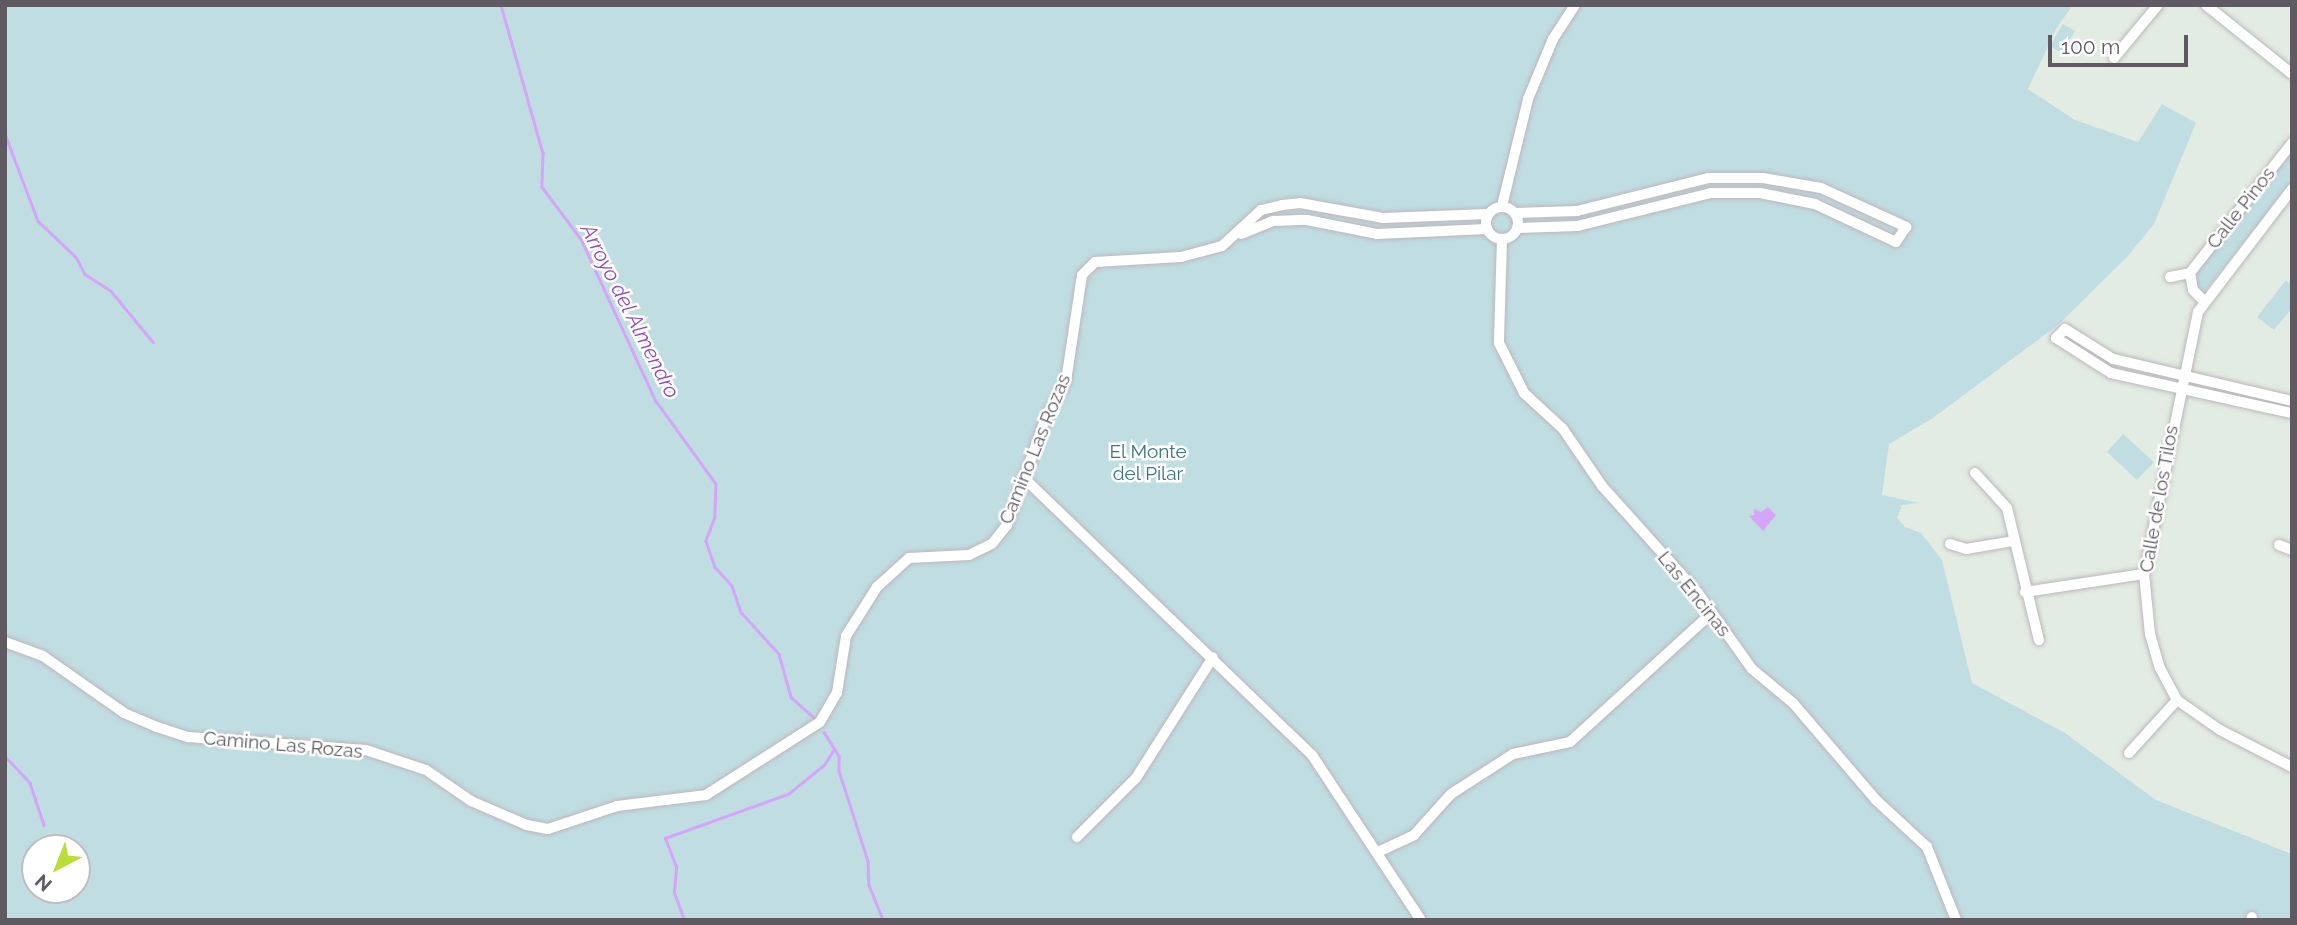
<!DOCTYPE html>
<html>
<head>
<meta charset="utf-8">
<style>
  body { margin:0 }
  #map { position:relative; width:2297px; height:925px; overflow:hidden; background:#e3ece2; font-family:Raleway,sans-serif }
  div>[style] { position:absolute }
  .green>* { inset:0; background:#c0dee2 }
  .water>* { inset:0; background:#d4a5f9 }
  .stream>* { height:2.5px; margin:-1.25px; padding:0 1.25px; transform-origin:1.25px; border-radius:1.25px; background:#d4a5f9 }
  .roads { filter:drop-shadow(0 0 2px #bcb7be) drop-shadow(0 0 2px #bcb7be) }
  .street>* { height:10px; margin:-5px; padding:0 5px; transform-origin:5px; border-radius:5px; background:#fff }
  .street>.ring { margin:-5px; padding:0; box-sizing:content-box; background:none; border:10px solid #fff; border-radius:50% }
  span { translate:-50% -50%; white-space:nowrap; text-align:center; line-height:1.15; -webkit-text-stroke:5px #fff; paint-order:stroke }
  .street-label { font-size:19px; color:#5f5a62 }
  .park-label { font-size:19px; color:#3a7581 }
  .water-label { font-size:21px; color:#914aba; font-style:italic }
  .frame { position:absolute; inset:0; border:7px solid #5f5a62; pointer-events:none }
  .north { position:absolute; left:21px; top:834px; width:70px; height:70px; box-sizing:border-box; background:#fff; border:2px solid #bfbdc0; border-radius:50%; rotate:222deg; font-size:19px; font-weight:700; line-height:28px; text-align:center; color:#5f5a62 }
  .north::after { content:''; display:block; margin:auto; width:24px; height:32px; background:#bbdd37; clip-path:polygon(50% 0,100% 100%,50% 72%,0 100%) }
  .scale { position:absolute; left:2048px; top:35px; width:140px; height:32px; box-sizing:border-box; border:4px solid #5f5a62; border-top:0; padding-left:9px; font-size:21px; line-height:24px; white-space:nowrap; color:#5f5a62; -webkit-text-stroke:5px #fff; paint-order:stroke }
</style>
</head>
<body>
<div id="map">
  <div class="green">
    <div style="clip-path:polygon(evenodd,5px 5px,2073px 5px,2057px 27px,2028px 89px,2075px 120px,2138px 142px,2162px 104px,2196px 123px,2154px 224px,2126px 258px,2059px 324px,1933px 418px,1889px 444px,1882px 495px,1919px 503px,1902px 505px,1897px 518px,1905px 527px,1921px 533px,1942px 560px,1972px 683px,2065px 733px,2156px 800px,2292px 854px,2292px 920px,5px 920px,5px 5px,35px 848px,77px 848px,77px 890px,35px 890px,35px 848px)"></div>
    <div style="clip-path:polygon(2063px 24px,2075px 31px,2062px 53px,2050px 46px)"></div>
    <div style="clip-path:polygon(2292px 151px,2292px 181px,2203px 294px,2197px 289px,2197px 270px)"></div>
    <div style="clip-path:polygon(2286px 280px,2292px 285px,2292px 308px,2274px 330px,2257px 317px)"></div>
    <div style="clip-path:polygon(2123px 434px,2154px 462px,2137px 480px,2107px 452px)"></div>
  </div>
  <div class="water">
    <div style="clip-path:polygon(1768px 507px,1776px 515px,1763px 531px,1749px 516px,1754px 515px,1754px 509px,1761px 512px)"></div>
  </div>
  <div class="stream">
    <div style="left:501px;top:5px;width:154px;rotate:74.2deg"></div>
    <div style="left:543px;top:153px;width:34px;rotate:92deg"></div>
    <div style="left:542px;top:187px;width:65px;rotate:53.1deg"></div>
    <div style="left:581px;top:239px;width:179px;rotate:65.2deg"></div>
    <div style="left:656px;top:401px;width:102px;rotate:54.1deg"></div>
    <div style="left:716px;top:484px;width:33px;rotate:92deg"></div>
    <div style="left:715px;top:517px;width:26px;rotate:111deg"></div>
    <div style="left:706px;top:541px;width:28px;rotate:71deg"></div>
    <div style="left:715px;top:567px;width:25px;rotate:48deg"></div>
    <div style="left:732px;top:586px;width:28px;rotate:71deg"></div>
    <div style="left:741px;top:612px;width:57px;rotate:47.9deg"></div>
    <div style="left:779px;top:654px;width:45px;rotate:74.4deg"></div>
    <div style="left:791px;top:697px;width:30px;rotate:42deg"></div>
    <div style="left:5px;top:134px;width:93px;rotate:69.2deg"></div>
    <div style="left:38px;top:221px;width:52px;rotate:43.5deg"></div>
    <div style="left:76px;top:257px;width:19px;rotate:62deg"></div>
    <div style="left:85px;top:274px;width:31px;rotate:33deg"></div>
    <div style="left:111px;top:291px;width:66px;rotate:50.5deg"></div>
    <div style="left:824px;top:732px;width:28px;rotate:58deg"></div>
    <div style="left:839px;top:756px;width:15px;rotate:90deg"></div>
    <div style="left:839px;top:771px;width:95px;rotate:72.1deg"></div>
    <div style="left:868px;top:861px;width:24px;rotate:88deg"></div>
    <div style="left:869px;top:885px;width:38px;rotate:68deg"></div>
    <div style="left:5px;top:756px;width:37px;rotate:47deg"></div>
    <div style="left:30px;top:783px;width:44px;rotate:71.6deg"></div>
    <div style="left:684px;top:920px;width:30px;rotate:-110deg"></div>
    <div style="left:674px;top:892px;width:25px;rotate:-85deg"></div>
    <div style="left:676px;top:867px;width:31px;rotate:-111deg"></div>
    <div style="left:665px;top:838px;width:131px;rotate:-19.7deg"></div>
    <div style="left:788px;top:794px;width:46px;rotate:-38.9deg"></div>
    <div style="left:824px;top:765px;width:19px;rotate:-58deg"></div>
  </div>
  <div class="roads">
    <div class="street">
      <div style="left:2206px;top:5px;width:110px;rotate:38.7deg"></div>
      <div style="left:2114px;top:58px;width:69px;rotate:-50.3deg"></div>
      <div style="left:2292px;top:189px;width:155px;rotate:127.4deg"></div>
      <div style="left:2198px;top:312px;width:268px;rotate:101.6deg"></div>
      <div style="left:2144px;top:574px;width:60px;rotate:84.3deg"></div>
      <div style="left:2150px;top:634px;width:35px;rotate:74deg"></div>
      <div style="left:2160px;top:668px;width:36px;rotate:62deg"></div>
      <div style="left:2177px;top:700px;width:52px;rotate:34.9deg"></div>
      <div style="left:2220px;top:730px;width:81px;rotate:27.2deg"></div>
      <div style="left:1502px;top:206px;width:110px;rotate:-76.3deg"></div>
      <div style="left:1528px;top:99px;width:65px;rotate:-67.4deg"></div>
      <div style="left:1553px;top:39px;width:40px;rotate:-57.1deg"></div>
      <div class="ring" style="left:1486px;top:207px;width:22px;height:22px"></div>
      <div style="left:1515px;top:213px;width:62px;rotate:-1.8deg"></div>
      <div style="left:1577px;top:211px;width:135px;rotate:-14.1deg"></div>
      <div style="left:1708px;top:178px;width:55px"></div>
      <div style="left:1763px;top:178px;width:59px;rotate:9.8deg"></div>
      <div style="left:1821px;top:188px;width:94px;rotate:24.6deg"></div>
      <div style="left:1906px;top:227px;width:18px;rotate:124deg"></div>
      <div style="left:1896px;top:242px;width:89px;rotate:-154.9deg"></div>
      <div style="left:1815px;top:204px;width:56px;rotate:-168.7deg"></div>
      <div style="left:1760px;top:193px;width:49px;rotate:180deg"></div>
      <div style="left:1711px;top:193px;width:137px;rotate:166.1deg"></div>
      <div style="left:1578px;top:226px;width:61px;rotate:178.1deg"></div>
      <div style="left:1241px;top:234px;width:35px;rotate:-22deg"></div>
      <div style="left:1273px;top:221px;width:34px;rotate:-2deg"></div>
      <div style="left:1307px;top:220px;width:71px;rotate:11.3deg"></div>
      <div style="left:1377px;top:234px;width:110px;rotate:-2.6deg"></div>
      <div style="left:1502px;top:239px;width:104px;rotate:91.7deg"></div>
      <div style="left:1499px;top:343px;width:56px;rotate:63.4deg"></div>
      <div style="left:1524px;top:393px;width:53px;rotate:42.7deg"></div>
      <div style="left:1563px;top:429px;width:69px;rotate:55.6deg"></div>
      <div style="left:1602px;top:486px;width:144px;rotate:48.1deg"></div>
      <div style="left:1698px;top:593px;width:93px;rotate:54.6deg"></div>
      <div style="left:1752px;top:669px;width:53px;rotate:39.7deg"></div>
      <div style="left:1793px;top:703px;width:128px;rotate:49.4deg"></div>
      <div style="left:1876px;top:800px;width:69px;rotate:42.7deg"></div>
      <div style="left:1927px;top:847px;width:79px;rotate:68.3deg"></div>
      <div style="left:2190px;top:273px;width:17px;rotate:80deg"></div>
      <div style="left:2193px;top:290px;width:14px;rotate:45deg"></div>
      <div style="left:2170px;top:277px;width:20px;rotate:-11deg"></div>
      <div style="left:2190px;top:273px;width:165px;rotate:-51.9deg"></div>
      <div style="left:2292px;top:401px;width:184px;rotate:-166.8deg"></div>
      <div style="left:2113px;top:359px;width:57px;rotate:-148deg"></div>
      <div style="left:2065px;top:329px;width:13px;rotate:135deg"></div>
      <div style="left:2056px;top:338px;width:65px;rotate:32.5deg"></div>
      <div style="left:2111px;top:373px;width:185px;rotate:12.5deg"></div>
      <div style="left:1975px;top:473px;width:47px;rotate:47.6deg"></div>
      <div style="left:2007px;top:508px;width:136px;rotate:76.4deg"></div>
      <div style="left:1023px;top:477px;width:401px;rotate:43.9deg"></div>
      <div style="left:1312px;top:755px;width:198px;rotate:56.6deg"></div>
      <div style="left:1950px;top:544px;width:17px;rotate:17deg"></div>
      <div style="left:1966px;top:549px;width:49px;rotate:-9.5deg"></div>
      <div style="left:2279px;top:545px;width:14px;rotate:21deg"></div>
      <div style="left:2025px;top:592px;width:120px;rotate:-8.6deg"></div>
      <div style="left:5px;top:642px;width:40px;rotate:20.2deg"></div>
      <div style="left:43px;top:656px;width:99px;rotate:35.1deg"></div>
      <div style="left:124px;top:713px;width:36px;rotate:23deg"></div>
      <div style="left:157px;top:727px;width:33px;rotate:18deg"></div>
      <div style="left:188px;top:737px;width:178px;rotate:4.2deg"></div>
      <div style="left:366px;top:750px;width:63px;rotate:18.4deg"></div>
      <div style="left:426px;top:770px;width:55px;rotate:34.6deg"></div>
      <div style="left:471px;top:801px;width:61px;rotate:23.2deg"></div>
      <div style="left:527px;top:825px;width:21px;rotate:11deg"></div>
      <div style="left:548px;top:829px;width:73px;rotate:-18.4deg"></div>
      <div style="left:617px;top:806px;width:90px;rotate:-7deg"></div>
      <div style="left:706px;top:795px;width:135px;rotate:-32.6deg"></div>
      <div style="left:820px;top:722px;width:34px;rotate:-60deg"></div>
      <div style="left:837px;top:693px;width:58px;rotate:-81deg"></div>
      <div style="left:846px;top:636px;width:58px;rotate:-57.7deg"></div>
      <div style="left:877px;top:587px;width:43px;rotate:-42.2deg"></div>
      <div style="left:909px;top:558px;width:60px;rotate:-2.9deg"></div>
      <div style="left:969px;top:555px;width:25px;rotate:-26deg"></div>
      <div style="left:992px;top:544px;width:24px;rotate:-52deg"></div>
      <div style="left:1007px;top:525px;width:115px;rotate:-70.1deg"></div>
      <div style="left:1046px;top:417px;width:41px;rotate:-60.9deg"></div>
      <div style="left:1066px;top:381px;width:107px;rotate:-81.4deg"></div>
      <div style="left:1082px;top:275px;width:18px;rotate:-45deg"></div>
      <div style="left:1095px;top:262px;width:86px;rotate:-3.3deg"></div>
      <div style="left:1181px;top:257px;width:42px;rotate:-15deg"></div>
      <div style="left:1222px;top:246px;width:53px;rotate:-42.7deg"></div>
      <div style="left:1261px;top:210px;width:22px;rotate:-13deg"></div>
      <div style="left:1282px;top:205px;width:18px;rotate:-6deg"></div>
      <div style="left:1300px;top:203px;width:84px;rotate:10.2deg"></div>
      <div style="left:1383px;top:218px;width:105px;rotate:-2.2deg"></div>
      <div style="left:2129px;top:753px;width:72px;rotate:-47.8deg"></div>
      <div style="left:1077px;top:837px;width:83px;rotate:-45deg"></div>
      <div style="left:1136px;top:778px;width:143px;rotate:-57.5deg"></div>
      <div style="left:1378px;top:852px;width:40px;rotate:-25deg"></div>
      <div style="left:1414px;top:835px;width:55px;rotate:-47.9deg"></div>
      <div style="left:1451px;top:794px;width:74px;rotate:-32.8deg"></div>
      <div style="left:1513px;top:754px;width:58px;rotate:-11.9deg"></div>
      <div style="left:1570px;top:742px;width:192px;rotate:-42.3deg"></div>
      <div style="left:2251px;top:920px;width:3px;rotate:-72deg"></div>
    </div>
  </div>
  <div class="street-label">
    <span style="left:2241px;top:208px;rotate:-52deg">Calle Pinos</span>
    <span style="left:1035px;top:449px;rotate:-68deg">Camino Las Rozas</span>
    <span style="left:2159px;top:499px;rotate:-80deg">Calle de los Tilos</span>
    <span style="left:1694px;top:594px;rotate:51deg">Las Encinas</span>
    <span style="left:283px;top:745px;rotate:5deg">Camino Las Rozas</span>
  </div>
  <div class="park-label">
    <span style="left:1148px;top:463px">El Monte<br>del Pilar</span>
  </div>
  <div class="water-label">
    <span style="left:630px;top:311px;rotate:63deg">Arroyo del Almendro</span>
  </div>
  <div class="frame"></div>
  <div class="north">N</div>
  <div class="scale">100 m</div>
</div>
</body>
</html>
